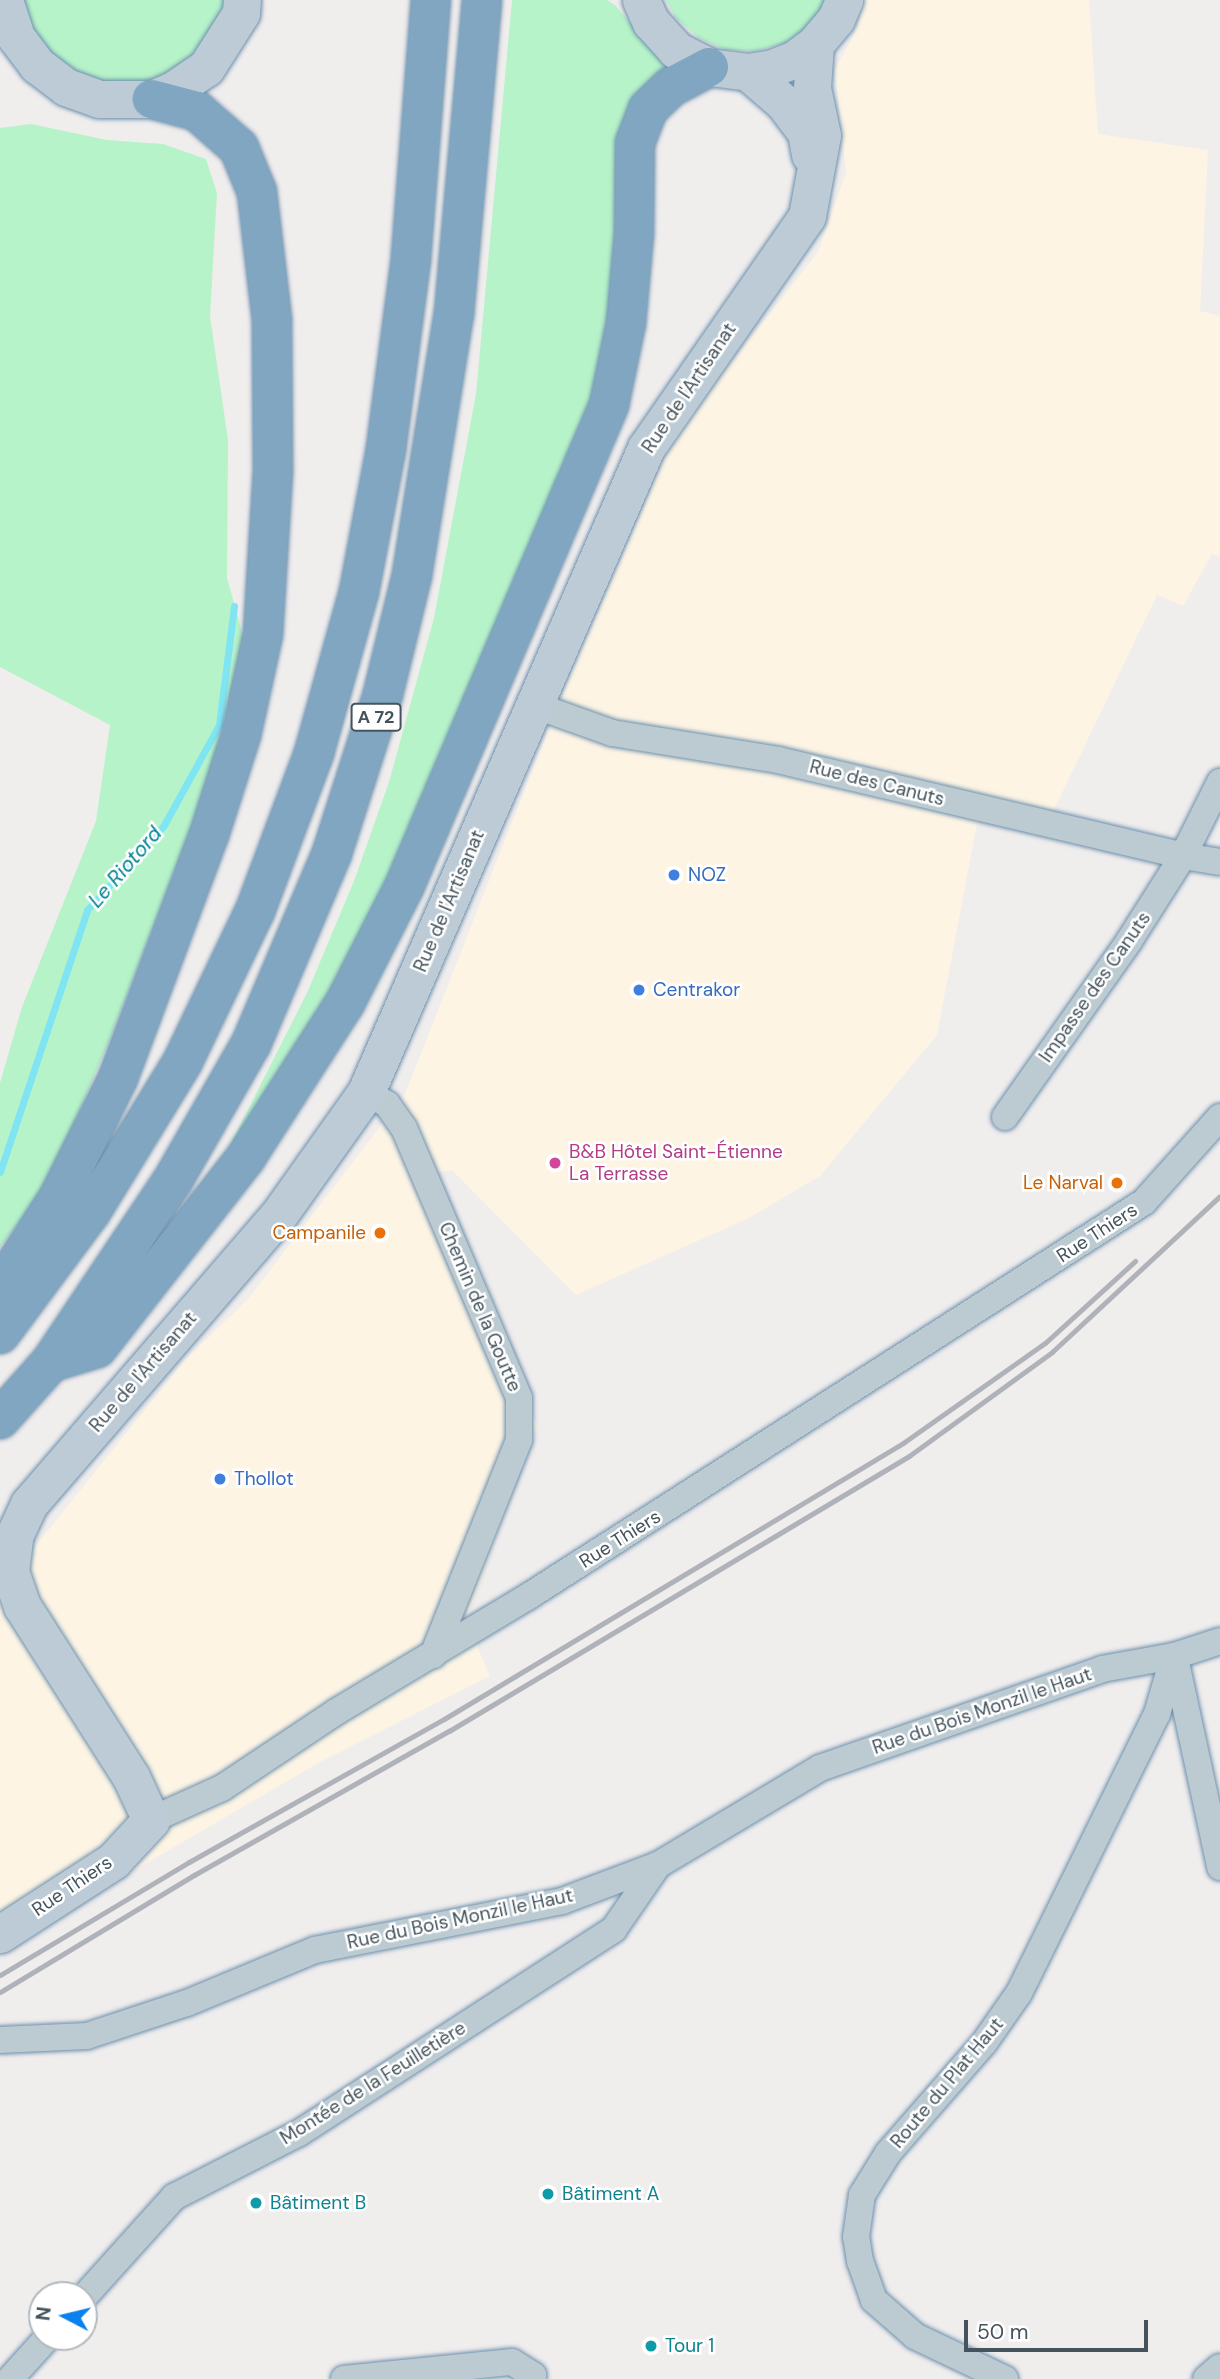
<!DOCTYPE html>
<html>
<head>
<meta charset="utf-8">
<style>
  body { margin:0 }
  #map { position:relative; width:1220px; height:2379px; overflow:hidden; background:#f0eded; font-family:"DM Sans",sans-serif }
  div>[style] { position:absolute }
  .commercial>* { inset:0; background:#fdf4e4 }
  .green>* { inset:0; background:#b7f3c9 }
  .stream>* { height:7px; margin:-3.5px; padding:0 3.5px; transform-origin:3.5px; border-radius:3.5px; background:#80e5f3 }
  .roads { filter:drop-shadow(0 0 2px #6c90ad) drop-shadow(0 0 2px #6c90ad) }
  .street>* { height:26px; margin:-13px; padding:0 13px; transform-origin:13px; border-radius:13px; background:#bccad1 }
  .secondary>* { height:37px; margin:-18.5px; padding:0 18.5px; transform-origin:18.5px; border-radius:18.5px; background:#bccbd6 }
  .highway>* { height:38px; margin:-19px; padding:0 19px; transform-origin:19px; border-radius:19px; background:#80a6c1 }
  .rail>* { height:5px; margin:-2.5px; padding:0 2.5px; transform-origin:2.5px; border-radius:2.5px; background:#afb3b9 }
  .dots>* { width:19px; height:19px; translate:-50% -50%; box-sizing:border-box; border:4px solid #fff; border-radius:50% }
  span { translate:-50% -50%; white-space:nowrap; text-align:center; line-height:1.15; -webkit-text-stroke:5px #fff; paint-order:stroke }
  .shield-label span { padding:2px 5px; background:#fff; border:2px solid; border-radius:5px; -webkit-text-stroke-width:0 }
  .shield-label { font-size:18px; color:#44535c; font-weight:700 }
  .street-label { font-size:19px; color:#44535c }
  .shop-label { font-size:19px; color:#366cbe }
  .left { translate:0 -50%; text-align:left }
  .hotel-label { font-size:19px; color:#b23c85 }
  .food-label { font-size:19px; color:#c56008 }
  .right { translate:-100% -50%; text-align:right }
  .culture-label { font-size:19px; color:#0d838f }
  .water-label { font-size:21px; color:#038293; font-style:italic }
  .north { position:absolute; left:28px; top:2281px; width:70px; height:70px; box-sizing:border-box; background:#fff; border:2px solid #b4babe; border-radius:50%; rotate:277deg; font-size:19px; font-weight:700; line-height:28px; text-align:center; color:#44535c }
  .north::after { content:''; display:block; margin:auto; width:24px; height:32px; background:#0981ee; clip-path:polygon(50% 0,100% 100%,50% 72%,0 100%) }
  .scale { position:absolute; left:964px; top:2320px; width:184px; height:32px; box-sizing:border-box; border:4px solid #44535c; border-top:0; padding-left:9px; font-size:21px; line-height:24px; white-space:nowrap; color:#44535c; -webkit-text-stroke:5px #fff; paint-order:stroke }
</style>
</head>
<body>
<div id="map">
  <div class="commercial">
    <div style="clip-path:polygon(862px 0,1089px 0,1098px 134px,1208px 150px,1200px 311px,1220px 316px,1220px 557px,1212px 554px,1183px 606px,1157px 595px,1052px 814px,982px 797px,937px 1035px,820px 1176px,747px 1219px,576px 1295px,453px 1171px,437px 1171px,451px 1217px,537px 1425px,466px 1621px,490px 1676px,320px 1762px,104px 1888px,0 1954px,0 1576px,25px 1559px,185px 1360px,248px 1299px,405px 1094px,564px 690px,675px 435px,818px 252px,846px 173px,835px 69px,858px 27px)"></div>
  </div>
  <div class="green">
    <div style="clip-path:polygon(15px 0,229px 0,211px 44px,150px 86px,113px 89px,46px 59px)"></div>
    <div style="clip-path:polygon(512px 0,607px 0,615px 5px,672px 73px,660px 84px,602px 378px,360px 949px,234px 1144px,232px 1141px,307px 993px,354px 881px,389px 782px,434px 618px,476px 394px)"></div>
    <div style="clip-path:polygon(666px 0,827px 0,809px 26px,785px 43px,756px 51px,726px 50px,699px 38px,676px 18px)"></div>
    <div style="clip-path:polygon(31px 124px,107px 140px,163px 144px,206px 159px,217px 193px,210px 316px,228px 440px,227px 578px,244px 639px,206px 791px,110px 1039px,46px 1189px,0 1247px,0 1083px,22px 1007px,96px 821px,110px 725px,0 667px,0 128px)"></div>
  </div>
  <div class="stream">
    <div style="left:0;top:1172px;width:276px;rotate:-71.6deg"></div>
    <div style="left:87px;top:910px;width:115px;rotate:-47.8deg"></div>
    <div style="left:164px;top:825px;width:114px;rotate:-61.2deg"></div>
    <div style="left:219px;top:725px;width:120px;rotate:-82.8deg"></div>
  </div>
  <div class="roads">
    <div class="street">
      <div style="left:534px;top:705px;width:83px;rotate:19.7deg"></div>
      <div style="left:612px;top:733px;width:168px;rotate:9.2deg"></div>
      <div style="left:778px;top:760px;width:416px;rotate:13.3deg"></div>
      <div style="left:1183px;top:856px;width:37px;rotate:9deg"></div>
      <div style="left:366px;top:1092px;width:24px;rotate:30deg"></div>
      <div style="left:387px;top:1104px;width:29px;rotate:55deg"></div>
      <div style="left:404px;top:1128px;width:293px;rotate:66.9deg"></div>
      <div style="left:519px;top:1398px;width:42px;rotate:90deg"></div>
      <div style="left:519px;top:1440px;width:232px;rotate:111.8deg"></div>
      <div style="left:1005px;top:1117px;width:215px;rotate:-54.8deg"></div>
      <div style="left:1129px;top:941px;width:101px;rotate:-57.6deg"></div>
      <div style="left:1183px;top:856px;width:83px;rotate:-63.4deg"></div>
      <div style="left:1175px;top:1658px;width:214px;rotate:77.8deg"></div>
      <div style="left:151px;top:1820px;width:78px;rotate:-24.3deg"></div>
      <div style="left:222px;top:1788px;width:137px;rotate:-33.7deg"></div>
      <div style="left:336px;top:1712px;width:225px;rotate:-31deg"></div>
      <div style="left:529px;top:1596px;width:730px;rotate:-32.65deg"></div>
      <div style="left:1144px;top:1202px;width:114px;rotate:-48.2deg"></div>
      <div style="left:0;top:2040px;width:87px;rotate:-2.6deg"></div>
      <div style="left:87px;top:2036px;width:105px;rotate:-18.3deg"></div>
      <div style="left:187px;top:2003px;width:139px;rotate:-22.5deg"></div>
      <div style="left:315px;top:1950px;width:252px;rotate:-11.2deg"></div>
      <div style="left:562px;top:1901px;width:103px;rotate:-20.6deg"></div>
      <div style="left:658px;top:1865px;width:189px;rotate:-30.9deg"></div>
      <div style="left:820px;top:1768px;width:299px;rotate:-19.3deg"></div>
      <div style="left:1102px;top:1669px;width:73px;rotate:-10.2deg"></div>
      <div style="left:1174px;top:1656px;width:48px;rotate:-18.1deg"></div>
      <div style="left:84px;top:2297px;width:135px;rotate:-48deg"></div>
      <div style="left:174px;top:2197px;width:140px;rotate:-27.1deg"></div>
      <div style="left:299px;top:2133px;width:375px;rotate:-32.9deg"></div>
      <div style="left:614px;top:1929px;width:78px;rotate:-55.5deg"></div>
      <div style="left:10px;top:2379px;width:57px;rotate:-47.9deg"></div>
      <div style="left:344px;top:2379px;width:169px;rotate:-5.8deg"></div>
      <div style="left:512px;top:2362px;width:25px;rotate:32deg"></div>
      <div style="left:533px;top:2375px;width:4px;rotate:104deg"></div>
      <div style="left:1005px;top:2379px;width:100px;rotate:-154.5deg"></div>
      <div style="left:915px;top:2336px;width:55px;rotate:-138.7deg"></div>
      <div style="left:874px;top:2300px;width:41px;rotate:-109.7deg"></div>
      <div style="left:860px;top:2261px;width:24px;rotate:-99deg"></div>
      <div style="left:856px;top:2237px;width:42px;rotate:-81.9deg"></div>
      <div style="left:862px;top:2195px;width:49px;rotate:-58.2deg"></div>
      <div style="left:888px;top:2153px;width:146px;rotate:-48.9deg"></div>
      <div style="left:984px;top:2043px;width:61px;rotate:-55deg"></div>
      <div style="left:1019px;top:1993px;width:311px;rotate:-63.7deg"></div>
      <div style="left:1157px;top:1714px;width:60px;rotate:-73.7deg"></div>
      <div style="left:1206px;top:2379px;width:18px;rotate:-41deg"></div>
    </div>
    <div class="secondary">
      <div style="left:4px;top:0;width:39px;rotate:72deg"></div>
      <div style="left:16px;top:37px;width:35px;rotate:53deg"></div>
      <div style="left:37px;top:65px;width:36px;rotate:37deg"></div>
      <div style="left:66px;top:87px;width:35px;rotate:20deg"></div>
      <div style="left:99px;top:99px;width:53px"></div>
      <div style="left:152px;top:99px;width:23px;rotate:-23deg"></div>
      <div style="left:173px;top:90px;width:40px;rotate:-34deg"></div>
      <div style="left:206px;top:68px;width:65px;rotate:-57.5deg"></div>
      <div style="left:241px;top:13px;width:13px;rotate:-86deg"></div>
      <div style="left:641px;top:0;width:24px;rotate:66deg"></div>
      <div style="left:651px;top:22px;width:38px;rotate:48deg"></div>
      <div style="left:676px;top:50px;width:37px;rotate:27deg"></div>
      <div style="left:709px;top:67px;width:39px;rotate:7deg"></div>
      <div style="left:748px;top:72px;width:24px;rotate:-9deg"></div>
      <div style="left:772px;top:68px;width:25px;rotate:-21deg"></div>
      <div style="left:795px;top:59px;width:25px;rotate:-37deg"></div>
      <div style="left:815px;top:44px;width:33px;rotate:-50deg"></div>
      <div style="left:836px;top:19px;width:21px;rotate:-67deg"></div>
      <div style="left:748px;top:72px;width:48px;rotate:40.7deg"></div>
      <div style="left:784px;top:103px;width:36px;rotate:53deg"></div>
      <div style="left:806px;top:132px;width:23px;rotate:80deg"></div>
      <div style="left:0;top:1934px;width:135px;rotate:-32.9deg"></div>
      <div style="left:113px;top:1861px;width:56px;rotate:-47.2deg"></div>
      <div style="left:151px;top:1820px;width:47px;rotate:-114.9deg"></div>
      <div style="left:131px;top:1777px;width:203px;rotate:-122.5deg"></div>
      <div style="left:22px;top:1606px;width:36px;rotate:-109deg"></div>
      <div style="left:10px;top:1572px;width:38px;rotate:-83deg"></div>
      <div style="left:15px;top:1534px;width:33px;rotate:-65deg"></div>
      <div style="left:29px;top:1504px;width:381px;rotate:-49.2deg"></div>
      <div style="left:278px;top:1216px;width:152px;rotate:-54.6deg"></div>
      <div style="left:366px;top:1092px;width:702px;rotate:-66.5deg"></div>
      <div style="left:646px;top:448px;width:282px;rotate:-55.2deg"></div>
      <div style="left:807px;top:216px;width:82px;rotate:-79.5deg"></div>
      <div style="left:822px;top:135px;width:48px;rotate:-102deg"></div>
      <div style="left:812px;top:88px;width:44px;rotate:-86.1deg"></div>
    </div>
    <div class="highway">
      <div style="left:0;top:1288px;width:108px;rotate:-57deg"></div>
      <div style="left:59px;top:1197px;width:133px;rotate:-63.6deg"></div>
      <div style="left:118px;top:1078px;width:259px;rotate:-69.5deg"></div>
      <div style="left:209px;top:835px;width:105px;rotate:-72.3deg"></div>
      <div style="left:241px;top:735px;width:103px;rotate:-77.7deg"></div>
      <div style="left:263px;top:634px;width:162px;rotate:-86.5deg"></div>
      <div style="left:273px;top:472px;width:152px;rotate:-90.4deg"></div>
      <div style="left:272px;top:320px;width:129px;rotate:-96.7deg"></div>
      <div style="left:257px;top:192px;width:48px;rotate:-112.2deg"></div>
      <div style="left:239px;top:148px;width:56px;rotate:-138.6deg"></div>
      <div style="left:197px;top:111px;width:47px;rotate:-165.1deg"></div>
      <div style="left:0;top:1334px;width:151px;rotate:-53.4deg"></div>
      <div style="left:90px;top:1213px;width:178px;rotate:-58.5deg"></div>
      <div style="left:183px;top:1061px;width:166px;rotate:-64.4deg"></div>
      <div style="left:255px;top:911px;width:169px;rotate:-69.5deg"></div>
      <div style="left:314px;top:753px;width:167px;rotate:-74.4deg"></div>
      <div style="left:359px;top:592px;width:146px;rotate:-79.3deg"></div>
      <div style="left:386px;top:449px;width:193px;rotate:-82.5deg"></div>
      <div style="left:411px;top:258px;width:259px;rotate:-85.6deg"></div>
      <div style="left:51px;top:1362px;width:48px;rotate:-16.9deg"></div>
      <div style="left:97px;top:1348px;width:242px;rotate:-52deg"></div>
      <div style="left:246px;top:1157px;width:183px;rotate:-57.3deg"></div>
      <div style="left:345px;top:1003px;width:132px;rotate:-63deg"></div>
      <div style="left:405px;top:885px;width:522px;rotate:-66.97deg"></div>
      <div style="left:609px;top:405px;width:84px;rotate:-78.3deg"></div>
      <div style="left:626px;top:323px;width:90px;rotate:-84.9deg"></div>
      <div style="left:634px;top:233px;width:90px;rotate:-89.4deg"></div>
      <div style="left:635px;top:143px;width:36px;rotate:-69deg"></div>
      <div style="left:648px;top:109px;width:32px;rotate:-44deg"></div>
      <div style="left:671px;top:87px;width:43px;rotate:-27.8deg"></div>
      <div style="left:0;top:1419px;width:76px;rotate:-48.2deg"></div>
      <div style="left:51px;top:1362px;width:219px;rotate:-56.2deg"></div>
      <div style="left:173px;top:1180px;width:157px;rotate:-60.2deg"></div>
      <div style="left:251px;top:1044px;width:207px;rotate:-67deg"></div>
      <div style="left:332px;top:853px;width:167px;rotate:-72.2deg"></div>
      <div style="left:383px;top:694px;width:122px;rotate:-76.3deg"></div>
      <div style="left:412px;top:575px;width:264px;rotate:-80.9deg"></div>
      <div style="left:454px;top:314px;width:315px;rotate:-84.9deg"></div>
    </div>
  </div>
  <div class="rail">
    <div style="left:0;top:1975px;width:220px;rotate:-30.9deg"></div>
    <div style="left:189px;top:1862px;width:292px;rotate:-29.3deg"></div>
    <div style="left:444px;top:1719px;width:536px;rotate:-31.02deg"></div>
    <div style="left:903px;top:1443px;width:174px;rotate:-35.2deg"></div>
    <div style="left:1045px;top:1343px;width:122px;rotate:-42.3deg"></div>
    <div style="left:0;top:1992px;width:227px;rotate:-31.1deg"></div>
    <div style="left:194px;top:1875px;width:293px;rotate:-29.5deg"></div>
    <div style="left:449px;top:1731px;width:536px;rotate:-30.87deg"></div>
    <div style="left:909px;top:1456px;width:177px;rotate:-36deg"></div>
    <div style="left:1052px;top:1352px;width:229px;rotate:-42.9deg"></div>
  </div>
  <div class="dots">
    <div style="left:674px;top:875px;background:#3f7fe0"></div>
    <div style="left:639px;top:990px;background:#3f7fe0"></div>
    <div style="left:555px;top:1163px;background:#d1479c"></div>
    <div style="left:1117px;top:1183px;background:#e8710a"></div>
    <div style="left:380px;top:1233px;background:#e8710a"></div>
    <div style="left:220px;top:1479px;background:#3f7fe0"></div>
    <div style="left:548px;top:2194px;background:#0f9aa8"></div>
    <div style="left:256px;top:2203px;background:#0f9aa8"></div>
    <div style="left:651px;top:2346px;background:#0f9aa8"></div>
  </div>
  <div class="shield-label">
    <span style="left:376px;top:717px">A 72</span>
  </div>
  <div class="street-label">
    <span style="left:689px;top:388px;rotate:-56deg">Rue de l'Artisanat</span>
    <span style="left:877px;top:783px;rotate:14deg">Rue des Canuts</span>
    <span style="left:449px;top:901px;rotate:-67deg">Rue de l'Artisanat</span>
    <span style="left:1095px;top:987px;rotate:-55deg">Impasse des Canuts</span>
    <span style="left:1097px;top:1233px;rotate:-33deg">Rue Thiers</span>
    <span style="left:480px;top:1307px;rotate:67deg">Chemin de la Goutte</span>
    <span style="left:143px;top:1372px;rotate:-49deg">Rue de l'Artisanat</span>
    <span style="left:620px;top:1539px;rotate:-32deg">Rue Thiers</span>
    <span style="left:982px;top:1711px;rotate:-19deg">Rue du Bois Monzil le Haut</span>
    <span style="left:72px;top:1886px;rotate:-34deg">Rue Thiers</span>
    <span style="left:460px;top:1919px;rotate:-12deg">Rue du Bois Monzil le Haut</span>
    <span style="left:373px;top:2083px;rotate:-32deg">Montée de la Feuilletière</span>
    <span style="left:947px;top:2083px;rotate:-50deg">Route du Plat Haut</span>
  </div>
  <div class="shop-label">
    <span class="left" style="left:688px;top:875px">NOZ</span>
    <span class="left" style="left:653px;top:990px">Centrakor</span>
    <span class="left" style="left:234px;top:1479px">Thollot</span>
  </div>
  <div class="hotel-label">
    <span class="left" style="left:569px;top:1163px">B&amp;B Hôtel Saint-Étienne<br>La Terrasse</span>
  </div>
  <div class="food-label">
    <span class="right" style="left:1103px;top:1183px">Le Narval</span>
    <span class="right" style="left:366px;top:1233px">Campanile</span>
  </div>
  <div class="culture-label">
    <span class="left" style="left:562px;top:2194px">Bâtiment A</span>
    <span class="left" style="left:270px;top:2203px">Bâtiment B</span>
    <span class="left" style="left:665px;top:2346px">Tour 1</span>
  </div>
  <div class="water-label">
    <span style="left:125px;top:867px;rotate:-49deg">Le Riotord</span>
  </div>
  <div class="north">N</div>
  <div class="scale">50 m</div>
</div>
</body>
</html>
